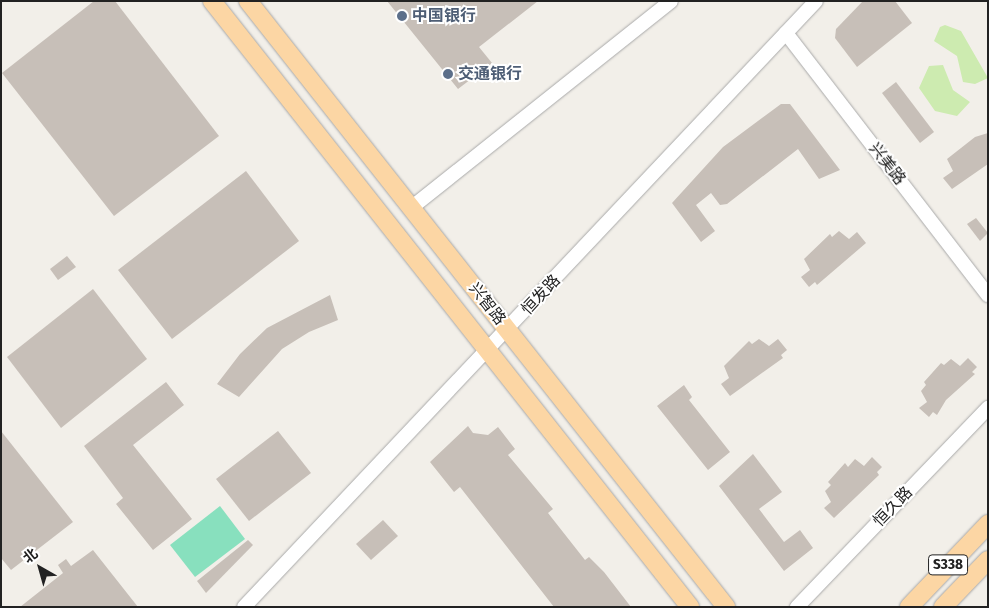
<!DOCTYPE html>
<html>
<head>
<meta charset="utf-8">
<style>
  body { margin:0 }
  #map { position:relative; width:989px; height:608px; overflow:hidden; background:#f2efe9; font-family:"Fira Sans Condensed","Noto Sans SC",sans-serif }
  div>[style] { position:absolute }
  .grass>* { inset:0; background:#cdebb0 }
  .pitch>* { inset:0; background:#88e0be }
  .building>* { inset:0; background:#c7bfb8 }
  .roads { filter:drop-shadow(0 0 1px #a9a9a9) drop-shadow(0 0 1px #a9a9a9) }
  .minor>* { height:14px; margin:-7px; padding:0 7px; transform-origin:7px; border-radius:7px; background:#fff }
  .major>* { height:18px; margin:-9px; padding:0 9px; transform-origin:9px; border-radius:9px; background:#fcd6a4 }
  .dots>* { width:14px; height:14px; translate:-50% -50%; box-sizing:border-box; border:2px solid #fff; border-radius:50% }
  span { translate:-50% -50%; white-space:nowrap; text-align:center; line-height:1.15; -webkit-text-stroke:4px #fff; paint-order:stroke }
  .shield-label span { padding:1px 4px; background:#fff; border:1px solid; border-radius:4px; -webkit-text-stroke-width:0 }
  .shield-label { font-size:15px; color:#222; font-weight:700 }
  .service-label { font-size:16px; color:#4e5e75; font-weight:700 }
  .left { translate:0 -50%; text-align:left }
  .street-label { font-size:16px; color:#222 }
  .frame { position:absolute; inset:0; border:2px solid #222; pointer-events:none }
  .north { position:absolute; left:15px; top:543px; width:50px; height:50px; -webkit-text-stroke:4px #fff; paint-order:stroke; rotate:322deg; font-size:14px; font-weight:700; line-height:20px; text-align:center; color:#222 }
  .north::after { content:''; display:block; margin:auto; width:18px; height:22px; background:#222; clip-path:polygon(50% 0,100% 100%,50% 72%,0 100%) }
</style>
</head>
<body>
<div id="map">
  <div class="grass">
    <div style="clip-path:polygon(945px 25px,961px 31px,988px 78px,975px 84px,963px 82px,957px 56px,934px 41px,940px 27px)"></div>
    <div style="clip-path:polygon(943px 65px,953px 90px,970px 102px,957px 116px,935px 111px,919px 88px,929px 66px)"></div>
  </div>
  <div class="pitch">
    <div style="clip-path:polygon(220px 506px,245px 539px,195px 577px,170px 545px)"></div>
  </div>
  <div class="building">
    <div style="clip-path:polygon(94px 1px,115px 1px,219px 136px,114px 216px,2px 73px)"></div>
    <div style="clip-path:polygon(387px 1px,538px 1px,479px 47px,492px 63px,458px 89px)"></div>
    <div style="clip-path:polygon(863px 1px,895px 1px,912px 23px,857px 67px,835px 38px,836px 29px)"></div>
    <div style="clip-path:polygon(896px 82px,934px 132px,920px 143px,882px 93px)"></div>
    <div style="clip-path:polygon(781px 104px,790px 104px,840px 170px,819px 179px,798px 149px,727px 204px,720px 205px,711px 193px,696px 205px,715px 231px,701px 242px,672px 203px,723px 147px)"></div>
    <div style="clip-path:polygon(988px 133px,988px 164px,952px 189px,943px 178px,953px 171px,947px 159px,975px 137px)"></div>
    <div style="clip-path:polygon(246px 171px,299px 241px,172px 339px,118px 270px)"></div>
    <div style="clip-path:polygon(976px 218px,988px 233px,980px 241px,967px 224px)"></div>
    <div style="clip-path:polygon(839px 231px,849px 239px,857px 232px,866px 243px,817px 285px,815px 282px,809px 287px,801px 277px,810px 270px,804px 259px,830px 234px,832px 237px)"></div>
    <div style="clip-path:polygon(67px 256px,76px 267px,58px 280px,50px 269px)"></div>
    <div style="clip-path:polygon(93px 289px,147px 359px,61px 428px,7px 357px)"></div>
    <div style="clip-path:polygon(330px 295px,338px 320px,309px 332px,282px 349px,239px 397px,217px 384px,240px 354px,267px 328px)"></div>
    <div style="clip-path:polygon(759px 339px,769px 346px,778px 339px,787px 350px,781px 355px,783px 358px,730px 396px,721px 384px,729px 378px,724px 366px,749px 341px,752px 344px)"></div>
    <div style="clip-path:polygon(968px 358px,977px 367px,972px 372px,975px 374px,946px 400px,937px 415px,933px 412px,929px 417px,919px 408px,927px 402px,921px 391px,926px 385px,924px 382px,941px 363px,944px 365px,951px 359px,960px 366px)"></div>
    <div style="clip-path:polygon(166px 382px,184px 405px,133px 445px,192px 519px,153px 550px,116px 504px,123px 498px,84px 446px)"></div>
    <div style="clip-path:polygon(684px 385px,692px 397px,689px 400px,730px 452px,708px 470px,657px 406px)"></div>
    <div style="clip-path:polygon(468px 426px,473px 433px,488px 435px,498px 427px,515px 449px,508px 455px,553px 509px,548px 513px,585px 560px,589px 557px,604px 572px,631px 607px,554px 607px,460px 487px,454px 492px,430px 462px)"></div>
    <div style="clip-path:polygon(1px 431px,73px 522px,11px 570px,1px 558px)"></div>
    <div style="clip-path:polygon(278px 431px,311px 473px,249px 521px,216px 479px)"></div>
    <div style="clip-path:polygon(753px 454px,782px 492px,759px 509px,784px 542px,800px 530px,813px 548px,784px 571px,719px 486px)"></div>
    <div style="clip-path:polygon(872px 457px,882px 467px,877px 472px,879px 475px,834px 518px,824px 508px,831px 502px,825px 491px,831px 485px,828px 482px,845px 463px,848px 467px,855px 459px,864px 466px)"></div>
    <div style="clip-path:polygon(383px 520px,398px 536px,371px 560px,356px 544px)"></div>
    <div style="clip-path:polygon(248px 540px,253px 545px,206px 593px,197px 581px)"></div>
    <div style="clip-path:polygon(93px 550px,138px 607px,20px 607px,63px 573px,58px 565px,66px 559px,71px 566px)"></div>
  </div>
  <div class="roads">
    <div class="minor">
      <div style="left:786px;top:33px;width:331px;rotate:52.4deg"></div>
      <div style="left:411px;top:208px;width:332px;rotate:-38.5deg"></div>
      <div style="left:244px;top:607px;width:833px;rotate:-46.65deg"></div>
      <div style="left:797px;top:607px;width:276px;rotate:-46.2deg"></div>
    </div>
    <div class="major">
      <div style="left:212px;top:1px;width:772px;rotate:51.73deg"></div>
      <div style="left:248px;top:1px;width:772px;rotate:51.73deg"></div>
      <div style="left:909px;top:607px;width:115px;rotate:-46.4deg"></div>
      <div style="left:943px;top:607px;width:65px;rotate:-46.2deg"></div>
    </div>
  </div>
  <div class="dots">
    <div style="left:402px;top:16px;background:#5c6f8a"></div>
    <div style="left:448px;top:74px;background:#5c6f8a"></div>
  </div>
  <div class="shield-label">
    <span style="left:948px;top:565px">S338</span>
  </div>
  <div class="service-label">
    <span class="left" style="left:412px;top:16px">中国银行</span>
    <span class="left" style="left:458px;top:74px">交通银行</span>
  </div>
  <div class="street-label">
    <span style="left:887px;top:164px;rotate:52deg">兴美路</span>
    <span style="left:541px;top:295px;rotate:-47deg">恒发路</span>
    <span style="left:487px;top:304px;rotate:52deg">兴智路</span>
    <span style="left:893px;top:507px;rotate:-46deg">恒久路</span>
  </div>
  <div class="frame"></div>
  <div class="north">北</div>
</div>
</body>
</html>
